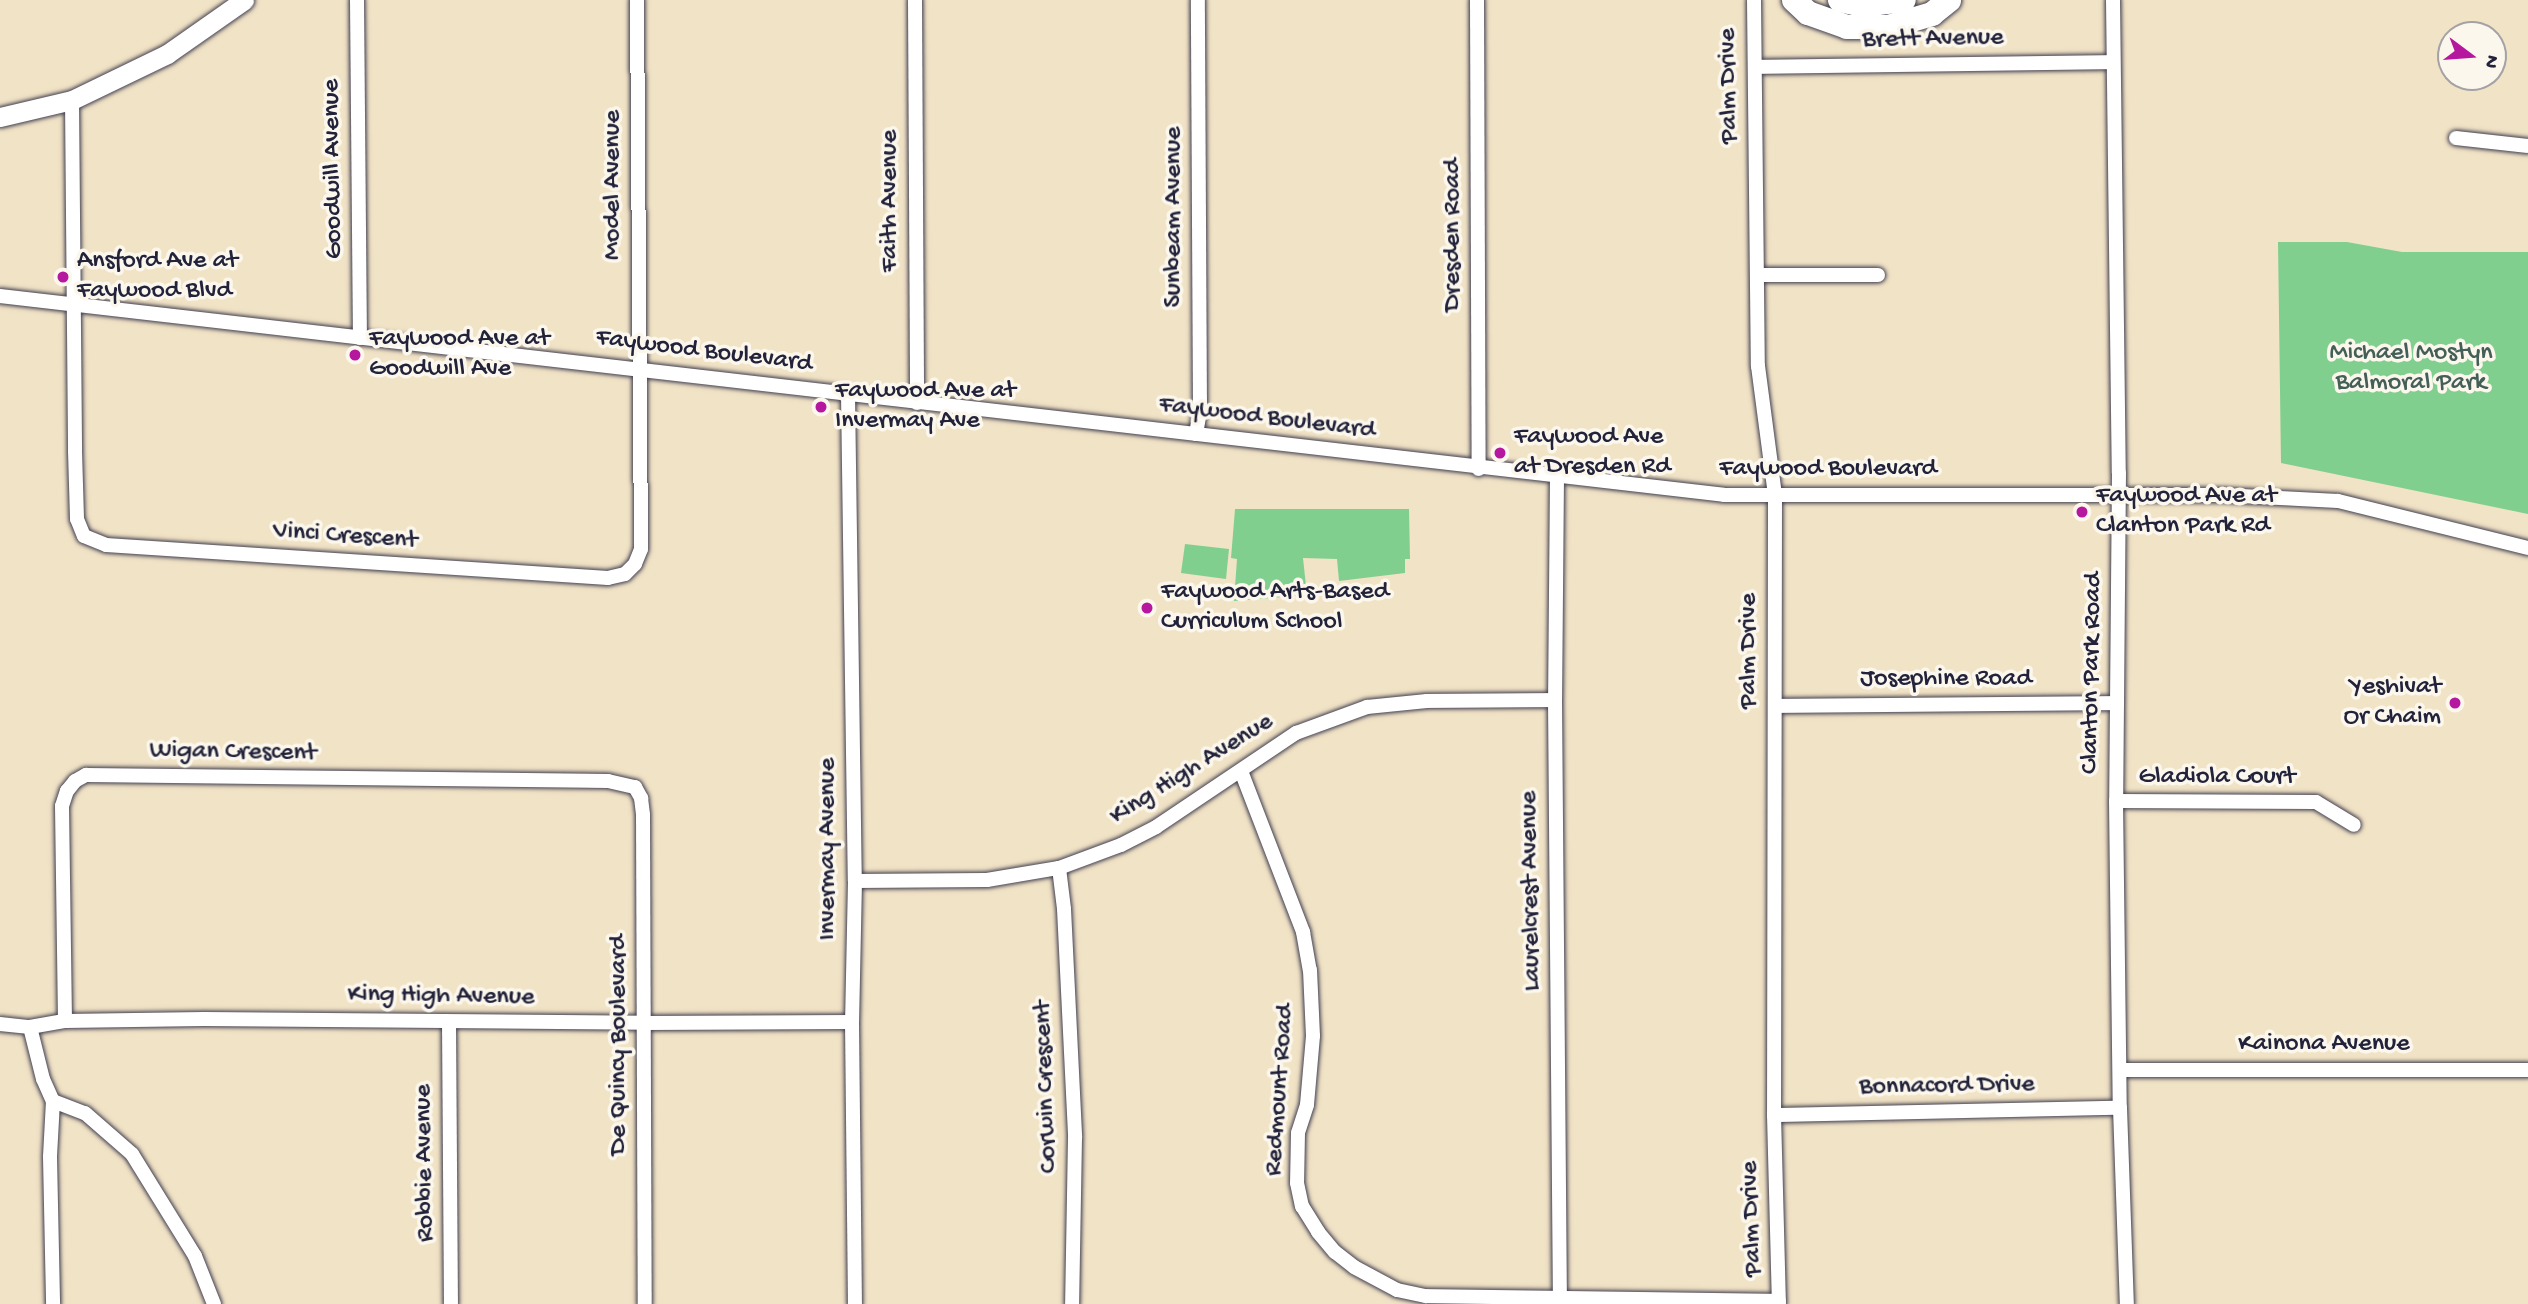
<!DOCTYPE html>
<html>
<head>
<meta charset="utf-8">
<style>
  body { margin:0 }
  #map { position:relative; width:2528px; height:1304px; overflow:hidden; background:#f1e3c6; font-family:"Gochi Hand",sans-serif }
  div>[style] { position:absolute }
  .green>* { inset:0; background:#80cf8f }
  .roads { filter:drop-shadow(0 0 2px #413f50) drop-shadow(0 0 2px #413f50) }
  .minor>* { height:14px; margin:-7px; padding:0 7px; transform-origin:7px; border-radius:7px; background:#fff }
  .secondary>* { height:19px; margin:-9.5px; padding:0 9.5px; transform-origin:9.5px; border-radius:9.5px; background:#fff }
  .motorway>* { height:24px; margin:-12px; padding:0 12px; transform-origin:12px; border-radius:12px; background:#fff }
  .dots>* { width:19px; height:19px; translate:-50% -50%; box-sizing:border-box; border:4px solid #fbf7ec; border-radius:50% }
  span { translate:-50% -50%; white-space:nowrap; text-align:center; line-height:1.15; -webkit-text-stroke:7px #fbf7ec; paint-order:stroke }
  .street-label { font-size:26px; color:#22223b }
  .poi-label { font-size:26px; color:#22223b }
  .left { translate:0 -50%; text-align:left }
  .right { translate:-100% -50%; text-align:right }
  .park-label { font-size:26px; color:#435f58 }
  .north { position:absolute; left:2437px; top:21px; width:70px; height:70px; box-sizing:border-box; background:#fbf7ec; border:2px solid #a4a2a5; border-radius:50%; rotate:106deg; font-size:19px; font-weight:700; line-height:28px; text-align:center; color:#22223b }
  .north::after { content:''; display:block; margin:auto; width:24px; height:32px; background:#b5179e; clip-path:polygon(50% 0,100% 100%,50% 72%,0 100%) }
</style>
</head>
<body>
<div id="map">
  <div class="green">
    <div style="clip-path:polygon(2278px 242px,2347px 242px,2402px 252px,2528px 252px,2528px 514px,2281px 463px)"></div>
    <div style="clip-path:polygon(1235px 509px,1409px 509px,1410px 559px,1405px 559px,1405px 573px,1339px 581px,1337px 559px,1303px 558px,1307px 595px,1234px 601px,1237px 559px,1231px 558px)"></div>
    <div style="clip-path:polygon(1185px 544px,1229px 549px,1226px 579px,1181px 573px)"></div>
  </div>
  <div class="roads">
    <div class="minor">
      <div style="left:357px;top:0;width:338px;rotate:89.5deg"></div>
      <div style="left:915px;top:0;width:403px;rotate:89.7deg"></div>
      <div style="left:1477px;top:0;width:469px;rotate:89.8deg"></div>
      <div style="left:1754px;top:0;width:366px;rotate:89.4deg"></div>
      <div style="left:1758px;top:366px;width:131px;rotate:82.5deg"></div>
      <div style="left:1775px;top:496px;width:619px;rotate:90.09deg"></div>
      <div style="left:1774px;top:1115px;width:189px;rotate:88.5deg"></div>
      <div style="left:2113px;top:0;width:473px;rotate:89.3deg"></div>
      <div style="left:2119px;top:473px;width:328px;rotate:90.5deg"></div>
      <div style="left:2116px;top:801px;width:307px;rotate:89.3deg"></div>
      <div style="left:2120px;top:1108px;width:196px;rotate:88deg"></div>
      <div style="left:1755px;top:67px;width:358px;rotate:-0.8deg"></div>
      <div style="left:72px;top:100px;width:351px;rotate:89.5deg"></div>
      <div style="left:75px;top:451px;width:68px;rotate:88.3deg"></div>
      <div style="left:77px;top:519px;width:18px;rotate:68deg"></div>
      <div style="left:84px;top:536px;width:24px;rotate:22deg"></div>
      <div style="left:106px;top:545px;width:503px;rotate:3.76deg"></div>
      <div style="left:608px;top:578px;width:17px;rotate:-13deg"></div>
      <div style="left:625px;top:574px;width:14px;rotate:-45deg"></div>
      <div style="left:635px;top:564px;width:16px;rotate:-68deg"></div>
      <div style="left:641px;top:549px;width:549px;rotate:-90.42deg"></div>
      <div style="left:2456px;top:138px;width:72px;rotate:6.3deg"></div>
      <div style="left:1757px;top:275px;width:121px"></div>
      <div style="left:0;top:296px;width:1735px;rotate:6.58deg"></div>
      <div style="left:1724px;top:495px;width:500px"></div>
      <div style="left:2224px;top:495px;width:114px;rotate:3deg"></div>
      <div style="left:2338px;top:501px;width:196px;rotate:13.9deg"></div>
      <div style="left:848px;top:394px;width:487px;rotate:89.2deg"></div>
      <div style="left:855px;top:881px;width:141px;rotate:91.2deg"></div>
      <div style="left:852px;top:1022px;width:282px;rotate:89.4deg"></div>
      <div style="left:1196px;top:434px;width:23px;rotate:-80deg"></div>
      <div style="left:1200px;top:411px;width:411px;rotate:-90.3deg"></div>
      <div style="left:1557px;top:477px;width:223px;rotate:90.5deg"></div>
      <div style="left:1555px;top:700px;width:604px;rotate:89.53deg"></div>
      <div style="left:1775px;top:706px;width:342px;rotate:-0.5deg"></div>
      <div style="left:1241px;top:771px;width:173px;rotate:68.9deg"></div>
      <div style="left:1303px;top:932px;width:39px;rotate:80deg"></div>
      <div style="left:1310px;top:970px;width:66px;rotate:87.4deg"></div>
      <div style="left:1313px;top:1036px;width:69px;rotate:95deg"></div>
      <div style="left:1307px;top:1105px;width:29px;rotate:108deg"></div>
      <div style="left:1298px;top:1133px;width:50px;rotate:91.1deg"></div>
      <div style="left:1297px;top:1183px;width:24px;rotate:78deg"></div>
      <div style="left:1302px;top:1206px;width:31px;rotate:58deg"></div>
      <div style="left:1318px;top:1232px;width:26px;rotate:50deg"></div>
      <div style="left:1335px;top:1252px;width:24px;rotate:38deg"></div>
      <div style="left:1354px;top:1267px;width:49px;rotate:28.1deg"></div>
      <div style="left:1397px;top:1290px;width:30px;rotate:12deg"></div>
      <div style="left:1426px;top:1296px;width:353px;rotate:0.8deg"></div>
      <div style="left:2116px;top:801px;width:200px;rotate:0.3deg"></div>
      <div style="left:2316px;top:802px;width:44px;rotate:31.2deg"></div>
      <div style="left:1059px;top:868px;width:41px;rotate:83deg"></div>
      <div style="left:1064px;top:909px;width:229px;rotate:87.2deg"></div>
      <div style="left:1075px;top:1138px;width:166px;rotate:91deg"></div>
      <div style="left:855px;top:881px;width:132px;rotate:-0.4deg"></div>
      <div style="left:987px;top:880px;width:73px;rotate:-9.5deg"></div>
      <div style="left:1059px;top:868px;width:66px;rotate:-20.4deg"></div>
      <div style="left:1121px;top:845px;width:39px;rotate:-27deg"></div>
      <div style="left:1156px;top:827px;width:169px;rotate:-33.9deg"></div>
      <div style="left:1296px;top:733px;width:76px;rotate:-20.1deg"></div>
      <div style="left:1367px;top:707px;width:60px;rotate:-5.7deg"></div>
      <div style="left:1427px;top:701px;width:128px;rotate:-0.4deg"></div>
      <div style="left:65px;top:1021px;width:215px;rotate:-90.8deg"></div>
      <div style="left:62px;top:806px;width:16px;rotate:-72deg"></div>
      <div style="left:67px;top:791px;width:13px;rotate:-51deg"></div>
      <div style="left:75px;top:781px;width:13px;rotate:-29deg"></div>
      <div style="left:86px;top:775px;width:522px;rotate:0.66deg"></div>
      <div style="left:608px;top:781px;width:28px;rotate:13deg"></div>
      <div style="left:635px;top:787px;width:13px;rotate:61deg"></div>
      <div style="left:641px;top:798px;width:17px;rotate:83deg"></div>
      <div style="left:643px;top:815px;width:489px;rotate:89.8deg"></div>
      <div style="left:449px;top:1022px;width:282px;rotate:89.6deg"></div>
      <div style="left:0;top:1024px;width:30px;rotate:6deg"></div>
      <div style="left:30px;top:1027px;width:36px;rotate:-10deg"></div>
      <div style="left:65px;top:1021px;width:139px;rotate:-0.8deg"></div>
      <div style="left:204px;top:1019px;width:441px;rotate:0.5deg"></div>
      <div style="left:645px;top:1023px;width:207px;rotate:-0.3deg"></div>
      <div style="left:30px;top:1027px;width:54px;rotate:76deg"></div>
      <div style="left:43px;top:1079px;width:24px;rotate:66deg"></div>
      <div style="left:53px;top:1101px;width:34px;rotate:21deg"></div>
      <div style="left:85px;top:1113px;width:62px;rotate:41.1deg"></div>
      <div style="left:132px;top:1154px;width:120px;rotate:58.3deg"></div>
      <div style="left:195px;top:1256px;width:52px;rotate:68.4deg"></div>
      <div style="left:2120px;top:1070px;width:408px"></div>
      <div style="left:53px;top:1101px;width:56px;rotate:93.1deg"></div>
      <div style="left:50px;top:1157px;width:147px;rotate:88.8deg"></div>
      <div style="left:1774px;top:1115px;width:346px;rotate:-1.2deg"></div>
    </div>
    <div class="secondary">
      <div style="left:0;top:117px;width:74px;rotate:-13.3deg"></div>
      <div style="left:72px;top:100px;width:106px;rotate:-25.8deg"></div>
      <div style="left:167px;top:54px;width:94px;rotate:-35deg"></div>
    </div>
    <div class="motorway">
      <div style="left:1794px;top:0;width:19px;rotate:43deg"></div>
      <div style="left:1808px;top:13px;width:41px;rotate:19.7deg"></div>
      <div style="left:1847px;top:27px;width:41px"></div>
      <div style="left:1888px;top:27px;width:46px;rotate:-16.5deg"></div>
      <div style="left:1932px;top:14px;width:22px;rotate:-39deg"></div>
      <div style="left:1840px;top:0;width:23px;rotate:13deg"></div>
      <div style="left:1862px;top:5px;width:42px;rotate:-6.8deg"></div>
    </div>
  </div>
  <div class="dots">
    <div style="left:63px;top:277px;background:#b5179e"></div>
    <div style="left:355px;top:355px;background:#b5179e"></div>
    <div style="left:821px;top:407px;background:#b5179e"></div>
    <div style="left:1500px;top:453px;background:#b5179e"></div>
    <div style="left:2082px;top:512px;background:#b5179e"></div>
    <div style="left:1147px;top:608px;background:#b5179e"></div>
    <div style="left:2455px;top:703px;background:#b5179e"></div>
  </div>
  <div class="street-label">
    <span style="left:1933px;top:40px;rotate:-1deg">Brett Avenue</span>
    <span style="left:1730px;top:86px;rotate:-91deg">Palm Drive</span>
    <span style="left:334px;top:169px;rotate:-91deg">Goodwill Avenue</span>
    <span style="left:614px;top:185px;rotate:-90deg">Model Avenue</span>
    <span style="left:891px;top:201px;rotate:-90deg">Faith Avenue</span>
    <span style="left:1175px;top:217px;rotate:-90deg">Sunbeam Avenue</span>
    <span style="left:1454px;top:235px;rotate:-90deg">Dresden Road</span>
    <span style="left:704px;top:352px;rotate:7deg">Faywood Boulevard</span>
    <span style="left:1267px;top:419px;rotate:7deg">Faywood Boulevard</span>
    <span style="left:1828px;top:470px">Faywood Boulevard</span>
    <span style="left:345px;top:537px;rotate:4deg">Vinci Crescent</span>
    <span style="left:1750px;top:651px;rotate:-90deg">Palm Drive</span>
    <span style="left:2093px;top:673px;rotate:-89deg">Clanton Park Road</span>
    <span style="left:1946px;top:680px">Josephine Road</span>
    <span style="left:233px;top:753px;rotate:1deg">Wigan Crescent</span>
    <span style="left:1192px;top:770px;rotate:-32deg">King High Avenue</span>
    <span style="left:2217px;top:778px">Gladiola Court</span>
    <span style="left:829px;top:849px;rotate:-90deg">Invermay Avenue</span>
    <span style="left:1532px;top:891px;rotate:-91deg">Laurelcrest Avenue</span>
    <span style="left:441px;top:997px;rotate:1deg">King High Avenue</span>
    <span style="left:620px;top:1045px;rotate:-90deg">De Quincy Boulevard</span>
    <span style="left:2324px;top:1045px">Kainona Avenue</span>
    <span style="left:1047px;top:1087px;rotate:-92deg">Corwin Crescent</span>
    <span style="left:1947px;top:1087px;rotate:-1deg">Bonnacord Drive</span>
    <span style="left:1281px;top:1090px;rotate:-86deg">Redmount Road</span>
    <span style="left:426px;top:1163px;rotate:-91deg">Robbie Avenue</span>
    <span style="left:1753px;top:1219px;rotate:-92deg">Palm Drive</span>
  </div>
  <div class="poi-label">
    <span class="left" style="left:77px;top:277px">Ansford Ave at<br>Faywood Blvd</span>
    <span class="left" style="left:369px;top:355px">Faywood Ave at<br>Goodwill Ave</span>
    <span class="left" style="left:835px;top:407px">Faywood Ave at<br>Invermay Ave</span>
    <span class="left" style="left:1514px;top:453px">Faywood Ave<br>at Dresden Rd</span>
    <span class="left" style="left:2096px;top:512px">Faywood Ave at<br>Clanton Park Rd</span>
    <span class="left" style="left:1161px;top:608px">Faywood Arts-Based<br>Curriculum School</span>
    <span class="right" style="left:2441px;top:703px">Yeshivat<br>Or Chaim</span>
  </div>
  <div class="park-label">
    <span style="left:2411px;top:369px">Michael Mostyn<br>Balmoral Park</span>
  </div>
  <div class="north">N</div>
</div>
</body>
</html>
